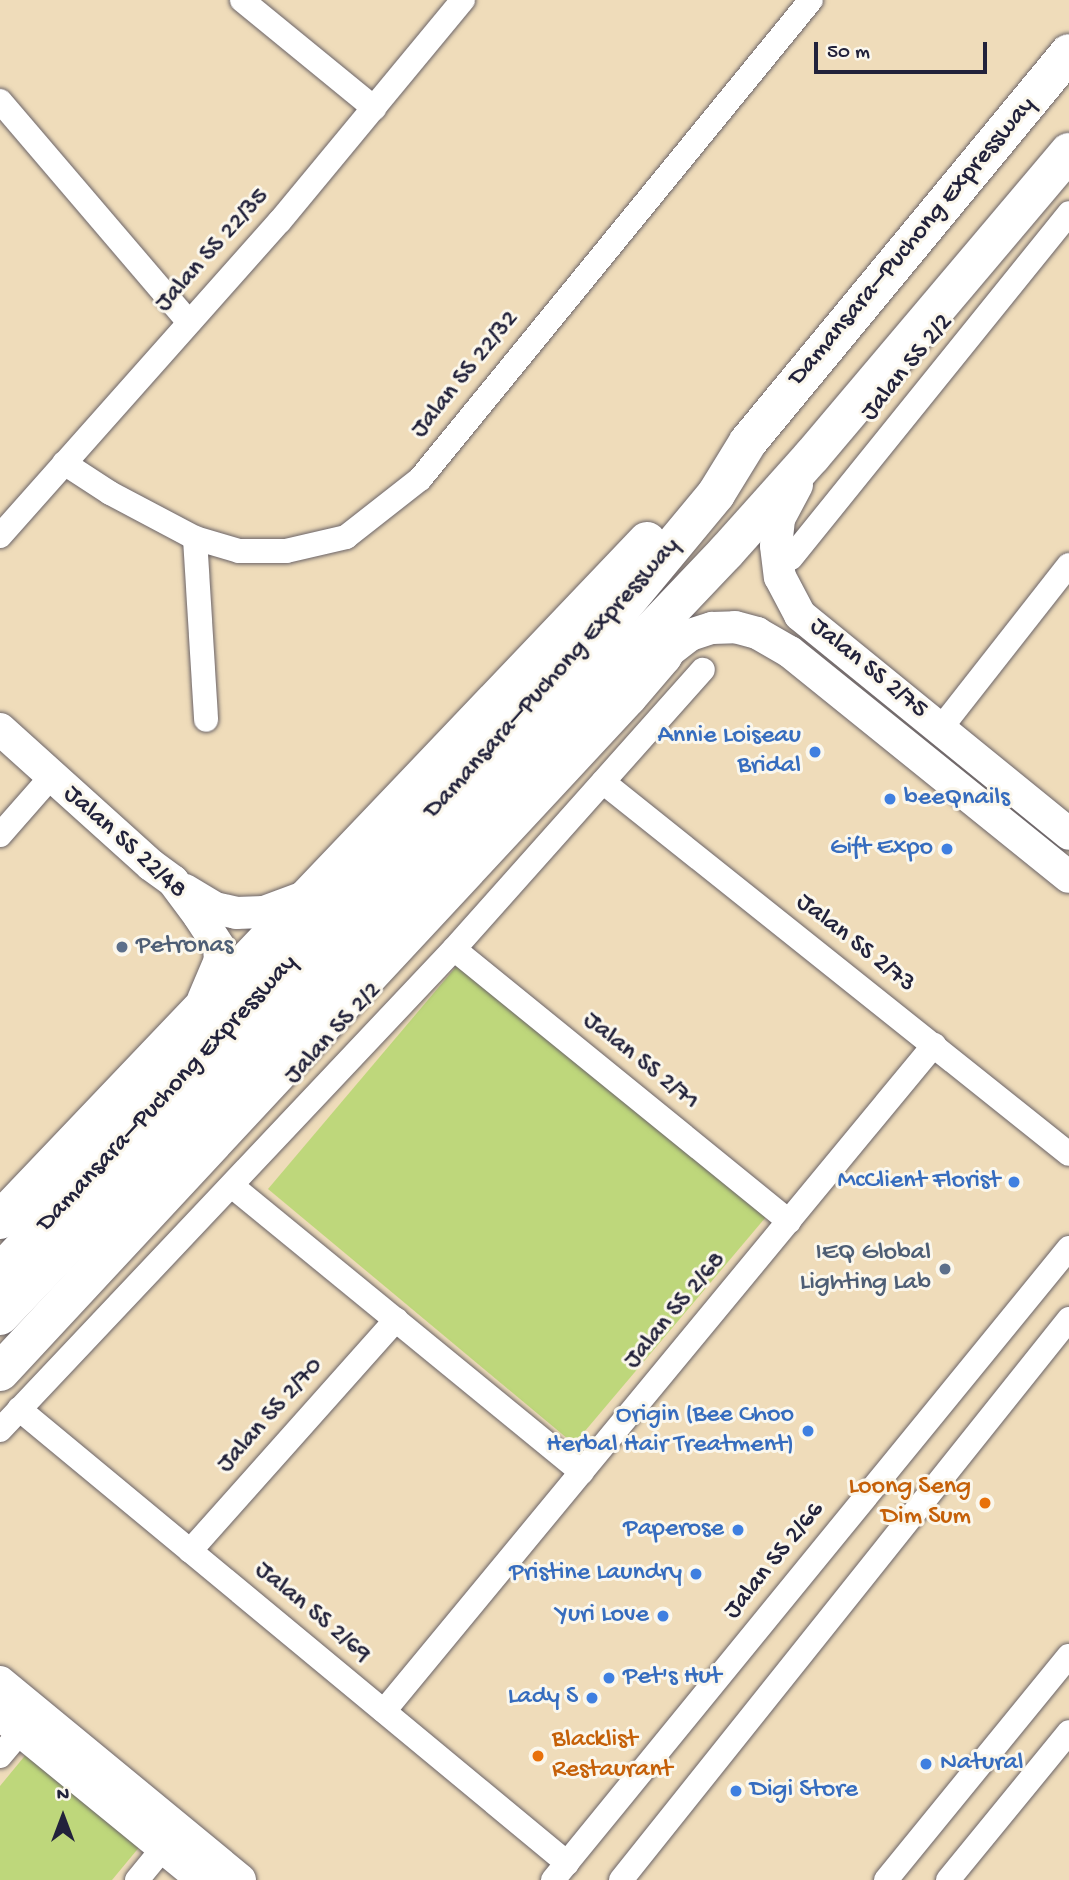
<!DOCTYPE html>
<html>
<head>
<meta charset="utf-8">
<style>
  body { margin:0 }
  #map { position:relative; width:1069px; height:1880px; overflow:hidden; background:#efdcba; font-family:"Gochi Hand",sans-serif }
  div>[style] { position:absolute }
  .green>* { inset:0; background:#bed77b }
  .roads { filter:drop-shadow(0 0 2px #6a6367) drop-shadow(0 0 2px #6a6367) }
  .minor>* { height:24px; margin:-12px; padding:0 12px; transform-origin:12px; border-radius:12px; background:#fff }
  .tertiary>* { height:32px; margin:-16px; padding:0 16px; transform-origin:16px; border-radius:16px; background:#fff }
  .motorway>* { height:38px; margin:-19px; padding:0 19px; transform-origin:19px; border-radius:19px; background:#fff }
  .dots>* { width:19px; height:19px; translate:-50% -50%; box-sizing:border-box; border:4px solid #fbf7ec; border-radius:50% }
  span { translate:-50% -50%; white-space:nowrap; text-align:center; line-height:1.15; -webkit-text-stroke:6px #fbf7ec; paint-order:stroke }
  .street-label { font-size:26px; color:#22223b }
  .shop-label { font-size:26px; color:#366cbe }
  .right { translate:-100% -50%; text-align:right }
  .left { translate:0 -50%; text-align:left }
  .service-label { font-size:26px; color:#4e5e75 }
  .food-label { font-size:26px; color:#c56008 }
  .north { position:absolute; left:28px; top:1782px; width:70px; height:70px; -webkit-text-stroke:5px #fbf7ec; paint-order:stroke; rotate:0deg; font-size:19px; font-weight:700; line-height:28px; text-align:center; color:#22223b }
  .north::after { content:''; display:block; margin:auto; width:24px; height:32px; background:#22223b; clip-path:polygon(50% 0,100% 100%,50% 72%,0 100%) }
  .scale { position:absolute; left:814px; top:42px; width:173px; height:32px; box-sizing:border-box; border:4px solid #22223b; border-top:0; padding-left:9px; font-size:21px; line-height:24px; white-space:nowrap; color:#22223b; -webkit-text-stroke:5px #fbf7ec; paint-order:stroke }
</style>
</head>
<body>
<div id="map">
  <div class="green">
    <div style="clip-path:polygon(460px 962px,766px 1217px,574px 1444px,268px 1189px)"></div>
    <div style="clip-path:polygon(28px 1752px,141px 1845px,112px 1880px,0 1880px,0 1786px)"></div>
  </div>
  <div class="roads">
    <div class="minor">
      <div style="left:242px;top:0;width:171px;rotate:39.3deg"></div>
      <div style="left:0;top:101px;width:291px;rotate:49.5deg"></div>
      <div style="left:64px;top:463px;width:55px;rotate:33.1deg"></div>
      <div style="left:110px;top:493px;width:96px;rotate:27.9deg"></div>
      <div style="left:195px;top:538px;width:46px;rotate:16.5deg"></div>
      <div style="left:239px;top:551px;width:47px"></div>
      <div style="left:286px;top:551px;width:62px;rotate:-13.1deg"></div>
      <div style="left:346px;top:537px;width:94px;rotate:-38.1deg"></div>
      <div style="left:420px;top:479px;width:618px;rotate:-50.78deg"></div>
      <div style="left:0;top:536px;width:421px;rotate:-48.4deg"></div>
      <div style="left:280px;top:221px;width:287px;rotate:-50.4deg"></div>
      <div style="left:195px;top:538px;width:182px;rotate:86.5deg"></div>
      <div style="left:791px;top:558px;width:443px;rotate:-51.1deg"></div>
      <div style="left:941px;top:728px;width:207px;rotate:-51.9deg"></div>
      <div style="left:603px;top:782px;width:596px;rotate:38.6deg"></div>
      <div style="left:0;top:835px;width:77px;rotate:-48.7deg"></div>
      <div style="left:454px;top:949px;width:432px;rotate:39.1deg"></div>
      <div style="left:232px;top:1186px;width:452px;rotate:39.3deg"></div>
      <div style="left:19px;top:1409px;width:712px;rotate:39.64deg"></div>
      <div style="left:0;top:1430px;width:661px;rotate:-46.65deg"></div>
      <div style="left:454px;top:949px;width:374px;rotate:-48.3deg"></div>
      <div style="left:190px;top:1551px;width:310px;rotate:-48.3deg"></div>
      <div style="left:384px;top:1711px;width:864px;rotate:-50.45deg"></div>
      <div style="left:0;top:1756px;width:33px;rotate:-50deg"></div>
      <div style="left:137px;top:1880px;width:58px;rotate:-50.6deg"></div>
      <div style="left:553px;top:1880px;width:816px;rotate:-50.77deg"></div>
      <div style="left:621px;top:1880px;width:718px;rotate:-51.39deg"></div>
      <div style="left:886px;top:1880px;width:289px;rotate:-50.8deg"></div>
      <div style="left:948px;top:1880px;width:191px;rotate:-50.7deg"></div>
    </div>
    <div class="tertiary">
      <div style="left:797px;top:485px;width:38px;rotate:118deg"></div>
      <div style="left:779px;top:519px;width:27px;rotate:96deg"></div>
      <div style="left:776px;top:546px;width:31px;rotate:83deg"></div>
      <div style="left:780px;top:577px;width:43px;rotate:62.2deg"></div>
      <div style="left:800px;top:615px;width:347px;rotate:39.1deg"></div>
      <div style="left:663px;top:656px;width:34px;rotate:-38deg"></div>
      <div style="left:690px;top:635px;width:23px;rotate:-18deg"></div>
      <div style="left:712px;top:628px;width:23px;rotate:-2deg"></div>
      <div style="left:735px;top:627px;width:23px;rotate:15deg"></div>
      <div style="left:757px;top:633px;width:38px;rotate:30deg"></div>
      <div style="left:790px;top:652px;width:358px;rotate:38.9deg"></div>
      <div style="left:0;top:729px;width:203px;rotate:42deg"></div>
      <div style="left:151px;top:865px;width:27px;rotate:36deg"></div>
      <div style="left:173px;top:881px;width:44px;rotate:53.4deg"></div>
      <div style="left:199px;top:916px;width:37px;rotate:57deg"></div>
      <div style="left:219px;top:947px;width:13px;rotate:86deg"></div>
      <div style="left:220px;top:960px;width:43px;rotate:113deg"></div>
      <div style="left:185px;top:890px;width:35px;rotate:31deg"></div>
      <div style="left:215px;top:908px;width:22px;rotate:13deg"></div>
      <div style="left:236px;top:913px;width:28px;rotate:-2deg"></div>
      <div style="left:264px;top:912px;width:46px;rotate:-20.4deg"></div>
      <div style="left:0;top:1682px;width:311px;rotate:39.5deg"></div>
      <div style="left:0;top:1714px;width:262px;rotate:39.3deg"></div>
    </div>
    <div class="motorway">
      <div style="left:0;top:1220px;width:938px;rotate:-46.38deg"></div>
      <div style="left:0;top:1273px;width:891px;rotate:-46.87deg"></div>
      <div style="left:609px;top:623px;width:168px;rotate:-50.3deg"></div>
      <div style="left:716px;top:494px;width:61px;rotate:-58.4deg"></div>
      <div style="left:748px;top:442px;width:504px;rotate:-50.47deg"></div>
      <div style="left:0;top:1316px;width:1055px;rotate:-46.46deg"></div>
      <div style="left:727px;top:551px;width:127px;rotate:-48.2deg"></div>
      <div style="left:812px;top:456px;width:398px;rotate:-49.8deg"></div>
      <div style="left:0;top:1372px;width:922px;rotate:-47.07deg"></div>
      <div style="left:628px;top:697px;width:54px;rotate:-49.5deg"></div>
      <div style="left:663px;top:656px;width:23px;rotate:-59deg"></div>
    </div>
  </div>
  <div class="dots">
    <div style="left:815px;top:752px;background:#3f7fe0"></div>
    <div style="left:890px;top:799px;background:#3f7fe0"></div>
    <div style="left:947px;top:849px;background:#3f7fe0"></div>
    <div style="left:122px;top:947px;background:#5c6f8a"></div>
    <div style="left:1014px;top:1182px;background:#3f7fe0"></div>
    <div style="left:945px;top:1269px;background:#5c6f8a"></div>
    <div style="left:808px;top:1431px;background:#3f7fe0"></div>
    <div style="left:985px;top:1503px;background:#e8710a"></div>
    <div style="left:738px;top:1530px;background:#3f7fe0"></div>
    <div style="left:696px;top:1574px;background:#3f7fe0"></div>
    <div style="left:663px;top:1616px;background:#3f7fe0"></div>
    <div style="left:609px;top:1678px;background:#3f7fe0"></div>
    <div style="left:592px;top:1698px;background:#3f7fe0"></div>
    <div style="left:538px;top:1756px;background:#e8710a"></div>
    <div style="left:926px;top:1764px;background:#3f7fe0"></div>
    <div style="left:736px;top:1791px;background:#3f7fe0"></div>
  </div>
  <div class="street-label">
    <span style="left:913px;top:242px;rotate:-50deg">Damansara–Puchong Expressway</span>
    <span style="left:213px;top:251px;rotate:-48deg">Jalan SS 22/35</span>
    <span style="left:908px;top:368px;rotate:-51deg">Jalan SS 2/2</span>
    <span style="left:466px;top:375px;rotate:-51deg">Jalan SS 22/32</span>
    <span style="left:868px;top:669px;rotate:39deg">Jalan SS 2/75</span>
    <span style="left:553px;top:679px;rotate:-48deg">Damansara–Puchong Expressway</span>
    <span style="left:124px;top:843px;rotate:42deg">Jalan SS 22/48</span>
    <span style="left:855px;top:944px;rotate:38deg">Jalan SS 2/73</span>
    <span style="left:334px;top:1034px;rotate:-47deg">Jalan SS 2/2</span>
    <span style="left:640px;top:1062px;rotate:39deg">Jalan SS 2/71</span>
    <span style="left:168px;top:1094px;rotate:-47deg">Damansara–Puchong Expressway</span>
    <span style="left:676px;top:1311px;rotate:-50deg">Jalan SS 2/68</span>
    <span style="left:271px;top:1416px;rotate:-48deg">Jalan SS 2/70</span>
    <span style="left:775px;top:1561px;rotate:-51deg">Jalan SS 2/66</span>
    <span style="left:312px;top:1613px;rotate:40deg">Jalan SS 2/69</span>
  </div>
  <div class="shop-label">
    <span class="right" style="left:801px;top:752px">Annie Loiseau<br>Bridal</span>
    <span class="left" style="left:904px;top:799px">beeQnails</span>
    <span class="right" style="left:933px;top:849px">Gift Expo</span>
    <span class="right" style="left:1000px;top:1182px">McClient Florist</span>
    <span class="right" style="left:794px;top:1431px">Origin (Bee Choo<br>Herbal Hair Treatment)</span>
    <span class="right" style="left:724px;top:1530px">Paperose</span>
    <span class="right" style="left:682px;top:1574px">Pristine Laundry</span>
    <span class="right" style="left:649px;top:1616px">Yuri Love</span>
    <span class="left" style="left:623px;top:1678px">Pet's Hut</span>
    <span class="right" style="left:578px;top:1698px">Lady S</span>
    <span class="left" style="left:940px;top:1764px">Natural</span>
    <span class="left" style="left:750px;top:1791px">Digi Store</span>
  </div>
  <div class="service-label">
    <span class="left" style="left:136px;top:947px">Petronas</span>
    <span class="right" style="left:931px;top:1269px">IEQ Global<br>Lighting Lab</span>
  </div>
  <div class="food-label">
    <span class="right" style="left:971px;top:1503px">Loong Seng<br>Dim Sum</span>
    <span class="left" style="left:552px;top:1756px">Blacklist<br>Restaurant</span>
  </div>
  <div class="north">N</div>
  <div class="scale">50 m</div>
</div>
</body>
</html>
